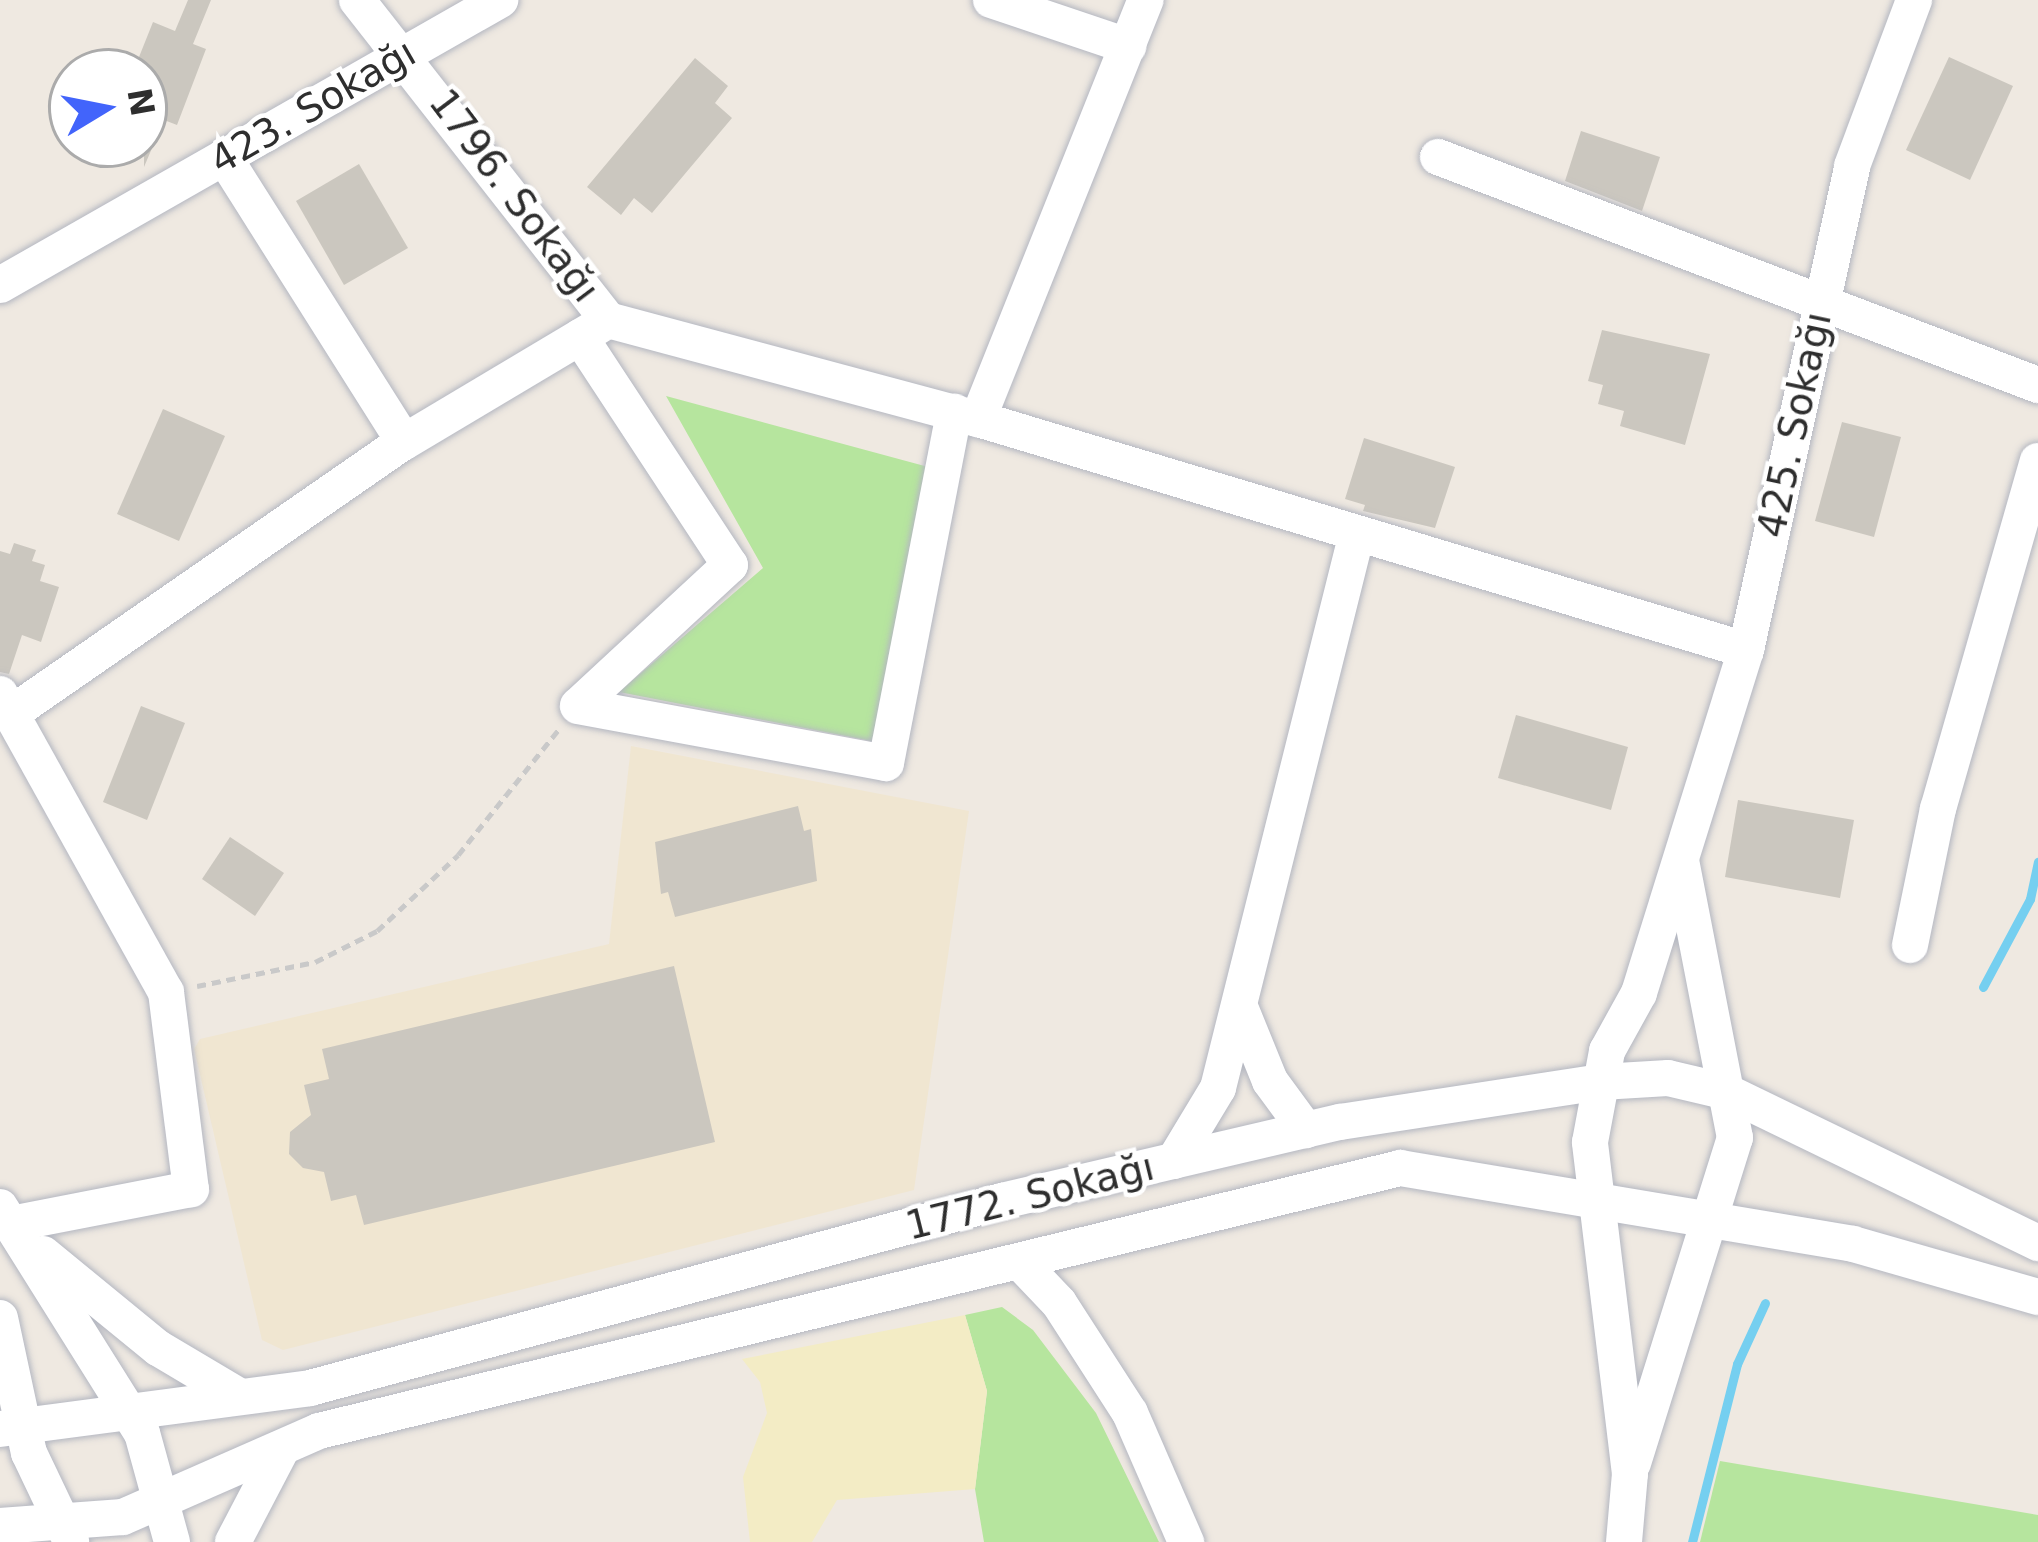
<!DOCTYPE html>
<html>
<head>
<meta charset="utf-8">
<style>
  body { margin:0 }
  #map { position:relative; width:2038px; height:1542px; overflow:hidden; background:#efe9e1; font-family:"DejaVu Sans",sans-serif }
  div>[style] { position:absolute }
  .education>* { inset:0; background:#f0e6d1 }
  .green>* { inset:0; background:#b6e59e }
  .sand>* { inset:0; background:#f3ecc5 }
  .stream>* { height:9px; margin:-4.5px; padding:0 4.5px; transform-origin:4.5px; border-radius:4.5px; background:#75cff0 }
  .building>* { inset:0; background:#cbc7bf }
  .path>* { height:4.5px; margin-top:-2.25px; transform-origin:0; background:repeating-linear-gradient(90deg,#c9c9c9 0 9px,transparent 0 15px) }
  .roads { filter:drop-shadow(0 0 3px #b4b7c1) drop-shadow(0 0 3px #b4b7c1) }
  .minor>* { height:36px; margin:-18px; padding:0 18px; transform-origin:18px; border-radius:18px; background:#fff }
  span { translate:-50% -50%; white-space:nowrap; text-align:center; line-height:1.15; -webkit-text-stroke:9px #fff; paint-order:stroke }
  .street-label { font-size:39px; color:#2e2e2e }
  .north { position:absolute; left:48px; top:48px; width:120px; height:120px; box-sizing:border-box; background:#fff; border:3px solid #ababab; border-radius:50%; rotate:80deg; font-size:33px; font-weight:700; line-height:48px; text-align:center; color:#2e2e2e }
  .north::after { content:''; display:block; margin:auto; width:42px; height:54px; background:#4264fb; clip-path:polygon(50% 0,100% 100%,50% 72%,0 100%) }
</style>
</head>
<body>
<div id="map">
  <div class="education">
    <div style="clip-path:polygon(631px 746px,969px 811px,914px 1190px,283px 1350px,262px 1340px,194px 1049px,200px 1039px,609px 944px)"></div>
  </div>
  <div class="green">
    <div style="clip-path:polygon(666px 396px,932px 468px,887px 744px,619px 692px,763px 568px)"></div>
    <div style="clip-path:polygon(1002px 1307px,1033px 1330px,1096px 1413px,1159px 1542px,984px 1542px,975px 1489px,987px 1391px,965px 1315px)"></div>
    <div style="clip-path:polygon(1720px 1461px,2038px 1515px,2038px 1542px,1700px 1542px)"></div>
  </div>
  <div class="sand">
    <div style="clip-path:polygon(965px 1315px,987px 1391px,975px 1489px,837px 1500px,812px 1542px,750px 1542px,743px 1477px,767px 1413px,760px 1382px,742px 1359px)"></div>
  </div>
  <div class="stream">
    <div style="left:1983px;top:987px;width:100px;rotate:-61.9deg"></div>
    <div style="left:2030px;top:899px;width:38px;rotate:-78deg"></div>
    <div style="left:1692px;top:1542px;width:184px;rotate:-75.8deg"></div>
    <div style="left:1737px;top:1364px;width:67px;rotate:-65.3deg"></div>
  </div>
  <div class="building">
    <div style="clip-path:polygon(188px 0,211px 0,193px 44px,206px 49px,177px 125px,164px 120px,144px 167px,144px 72px,133px 72px,153px 22px,175px 31px)"></div>
    <div style="clip-path:polygon(1949px 57px,2013px 86px,1970px 180px,1906px 150px)"></div>
    <div style="clip-path:polygon(695px 58px,728px 86px,715px 103px,732px 118px,652px 213px,634px 198px,621px 215px,587px 187px)"></div>
    <div style="clip-path:polygon(1581px 131px,1660px 157px,1642px 211px,1565px 181px)"></div>
    <div style="clip-path:polygon(359px 164px,408px 248px,344px 285px,296px 201px)"></div>
    <div style="clip-path:polygon(1602px 330px,1710px 354px,1685px 445px,1620px 426px,1624px 411px,1598px 404px,1603px 385px,1588px 381px)"></div>
    <div style="clip-path:polygon(163px 409px,225px 436px,179px 541px,117px 514px)"></div>
    <div style="clip-path:polygon(1842px 422px,1901px 437px,1874px 537px,1815px 521px)"></div>
    <div style="clip-path:polygon(1364px 438px,1455px 467px,1435px 528px,1363px 511px,1365px 505px,1345px 499px)"></div>
    <div style="clip-path:polygon(14px 543px,36px 550px,32px 561px,45px 565px,40px 581px,59px 587px,41px 642px,22px 635px,9px 674px,0 672px,0 551px,10px 554px)"></div>
    <div style="clip-path:polygon(141px 706px,185px 723px,147px 820px,103px 802px)"></div>
    <div style="clip-path:polygon(1516px 715px,1628px 747px,1611px 810px,1498px 778px)"></div>
    <div style="clip-path:polygon(1738px 800px,1854px 820px,1840px 898px,1725px 877px)"></div>
    <div style="clip-path:polygon(798px 806px,804px 831px,811px 829px,817px 881px,675px 917px,668px 892px,661px 894px,655px 842px)"></div>
    <div style="clip-path:polygon(230px 837px,284px 873px,255px 916px,202px 879px)"></div>
    <div style="clip-path:polygon(674px 966px,715px 1142px,364px 1225px,356px 1195px,331px 1201px,324px 1172px,303px 1168px,289px 1154px,290px 1132px,311px 1115px,304px 1085px,329px 1079px,322px 1049px)"></div>
  </div>
  <div class="path">
    <div style="left:197px;top:986px;width:120px;rotate:-11.5deg"></div>
    <div style="left:315px;top:962px;width:69px;rotate:-26.6deg"></div>
    <div style="left:377px;top:931px;width:111px;rotate:-43.2deg"></div>
    <div style="left:458px;top:855px;width:161px;rotate:-51.3deg"></div>
  </div>
  <div class="roads">
    <div class="minor">
      <div style="left:357px;top:0;width:407px;rotate:51.9deg"></div>
      <div style="left:608px;top:320px;width:383px;rotate:15deg"></div>
      <div style="left:978px;top:419px;width:802px;rotate:16.74deg"></div>
      <div style="left:991px;top:0;width:145px;rotate:18.6deg"></div>
      <div style="left:224px;top:157px;width:337px;rotate:57.7deg"></div>
      <div style="left:1438px;top:157px;width:642px;rotate:20.81deg"></div>
      <div style="left:0;top:285px;width:576px;rotate:-29.68deg"></div>
      <div style="left:580px;top:337px;width:273px;rotate:56.7deg"></div>
      <div style="left:730px;top:565px;width:207px;rotate:137.2deg"></div>
      <div style="left:578px;top:706px;width:313px;rotate:10.5deg"></div>
      <div style="left:886px;top:763px;width:358px;rotate:-79deg"></div>
      <div style="left:978px;top:419px;width:451px;rotate:-68.2deg"></div>
      <div style="left:0;top:694px;width:341px;rotate:60.9deg"></div>
      <div style="left:166px;top:992px;width:199px;rotate:82.8deg"></div>
      <div style="left:191px;top:1189px;width:183px;rotate:169deg"></div>
      <div style="left:12px;top:713px;width:477px;rotate:-34.7deg"></div>
      <div style="left:404px;top:442px;width:228px;rotate:-30.8deg"></div>
      <div style="left:1910px;top:945px;width:139px;rotate:-78.4deg"></div>
      <div style="left:1938px;top:809px;width:362px;rotate:-74deg"></div>
      <div style="left:1240px;top:1007px;width:80px;rotate:67.9deg"></div>
      <div style="left:1270px;top:1081px;width:61px;rotate:53.7deg"></div>
      <div style="left:1174px;top:1161px;width:85px;rotate:-58.9deg"></div>
      <div style="left:1218px;top:1088px;width:568px;rotate:-75.94deg"></div>
      <div style="left:0;top:1207px;width:267px;rotate:57.9deg"></div>
      <div style="left:142px;top:1433px;width:113px;rotate:74.6deg"></div>
      <div style="left:43px;top:1254px;width:149px;rotate:39.3deg"></div>
      <div style="left:158px;top:1348px;width:94px;rotate:30.7deg"></div>
      <div style="left:1019px;top:1261px;width:58px;rotate:46.4deg"></div>
      <div style="left:1059px;top:1303px;width:131px;rotate:57.2deg"></div>
      <div style="left:1130px;top:1413px;width:141px;rotate:66.5deg"></div>
      <div style="left:0;top:1318px;width:138px;rotate:77.9deg"></div>
      <div style="left:29px;top:1453px;width:98px;rotate:64.5deg"></div>
      <div style="left:0;top:1429px;width:313px;rotate:-7.5deg"></div>
      <div style="left:310px;top:1388px;width:717px;rotate:-15.12deg"></div>
      <div style="left:1002px;top:1201px;width:347px;rotate:-13.2deg"></div>
      <div style="left:1340px;top:1122px;width:264px;rotate:-8.7deg"></div>
      <div style="left:1601px;top:1082px;width:67px;rotate:-3.4deg"></div>
      <div style="left:1668px;top:1078px;width:61px;rotate:13.3deg"></div>
      <div style="left:1727px;top:1092px;width:346px;rotate:25.9deg"></div>
      <div style="left:1633px;top:1463px;width:341px;rotate:-72.6deg"></div>
      <div style="left:1735px;top:1138px;width:282px;rotate:-101deg"></div>
      <div style="left:0;top:1526px;width:123px;rotate:-4.2deg"></div>
      <div style="left:123px;top:1517px;width:214px;rotate:-23.7deg"></div>
      <div style="left:319px;top:1431px;width:1113px;rotate:-13.67deg"></div>
      <div style="left:1400px;top:1168px;width:459px;rotate:9.5deg"></div>
      <div style="left:1853px;top:1244px;width:192px;rotate:16deg"></div>
      <div style="left:233px;top:1542px;width:104px;rotate:-62.4deg"></div>
      <div style="left:1624px;top:1542px;width:68px;rotate:-85deg"></div>
      <div style="left:1630px;top:1474px;width:334px;rotate:-96.9deg"></div>
      <div style="left:1590px;top:1142px;width:93px;rotate:-79.4deg"></div>
      <div style="left:1607px;top:1051px;width:66px;rotate:-61.1deg"></div>
      <div style="left:1639px;top:993px;width:359px;rotate:-72.7deg"></div>
      <div style="left:1746px;top:650px;width:495px;rotate:-77.6deg"></div>
      <div style="left:1852px;top:166px;width:177px;rotate:-69.5deg"></div>
    </div>
  </div>
  <div class="street-label">
    <span style="left:313px;top:107px;rotate:-30deg">423. Sokağı</span>
    <span style="left:514px;top:196px;rotate:53deg">1796. Sokağı</span>
    <span style="left:1795px;top:425px;rotate:-78deg">425. Sokağı</span>
    <span style="left:1030px;top:1197px;rotate:-14deg">1772. Sokağı</span>
  </div>
  <div class="north">N</div>
</div>
</body>
</html>
